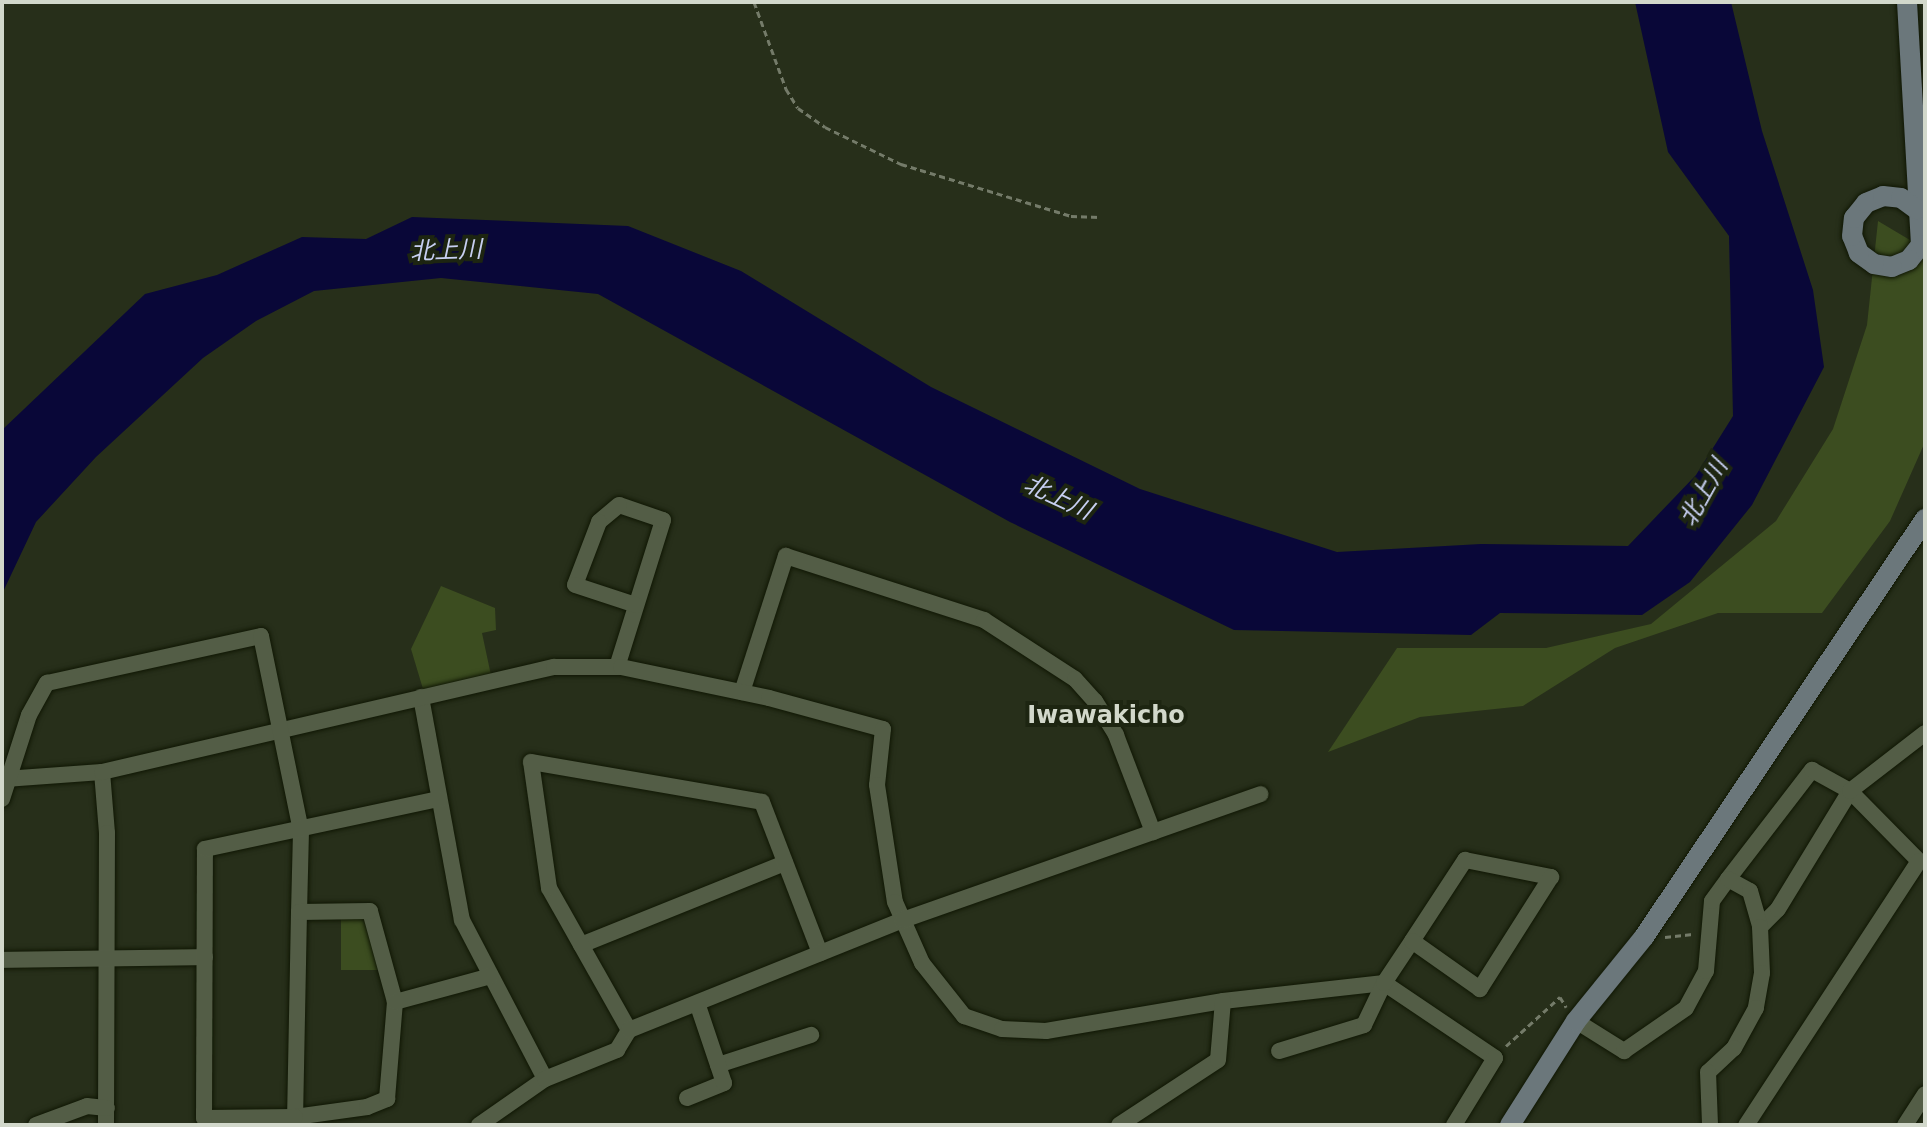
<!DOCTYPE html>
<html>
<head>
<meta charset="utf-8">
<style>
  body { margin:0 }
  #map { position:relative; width:1927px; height:1127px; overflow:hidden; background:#272f1a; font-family:"DejaVu Sans","Noto Sans JP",sans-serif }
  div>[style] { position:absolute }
  .green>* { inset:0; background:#3c4d20 }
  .water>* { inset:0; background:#090738 }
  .path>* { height:3px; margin-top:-1.5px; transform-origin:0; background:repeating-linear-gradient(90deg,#747b69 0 6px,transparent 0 10px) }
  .roads { filter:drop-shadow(0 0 2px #101704) drop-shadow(0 0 2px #101704) }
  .street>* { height:16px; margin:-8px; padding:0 8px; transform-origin:8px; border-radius:8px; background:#535d46 }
  .secondary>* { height:20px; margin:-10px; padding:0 10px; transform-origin:10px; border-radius:10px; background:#6b777b }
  span { translate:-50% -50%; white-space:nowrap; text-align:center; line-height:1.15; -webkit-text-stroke:8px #1d2511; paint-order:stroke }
  .water-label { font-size:24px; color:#c7cff1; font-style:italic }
  .neighbourhood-label { font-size:24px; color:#d2d8cb; font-weight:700 }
  .frame { position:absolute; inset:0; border:4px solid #d2d8cb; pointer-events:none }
</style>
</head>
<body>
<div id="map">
  <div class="green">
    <div style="clip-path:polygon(1878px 221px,1925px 249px,1925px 442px,1890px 521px,1822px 613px,1718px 613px,1615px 648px,1523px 706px,1420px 717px,1328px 752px,1397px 648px,1546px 648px,1651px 624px,1776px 521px,1833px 429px,1867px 325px)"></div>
    <div style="clip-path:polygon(441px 586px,495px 608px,496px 630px,482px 633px,492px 680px,423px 689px,411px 649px)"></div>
    <div style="clip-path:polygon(341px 911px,370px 911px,386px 970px,341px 970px)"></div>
  </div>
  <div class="water">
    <div style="clip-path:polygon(1635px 2px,1731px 2px,1762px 131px,1813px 290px,1824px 367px,1752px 505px,1690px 582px,1642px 615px,1500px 613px,1471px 635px,1234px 630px,1010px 522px,598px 294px,441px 278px,314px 291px,256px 321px,203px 358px,96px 457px,36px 522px,2px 594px,2px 430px,145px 294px,217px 275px,302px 237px,366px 239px,412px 217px,628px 226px,741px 271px,931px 387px,1140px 489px,1337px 552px,1481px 544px,1628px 546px,1696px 475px,1733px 416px,1729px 236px,1668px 152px)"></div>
  </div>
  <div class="path">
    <div style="left:754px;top:2px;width:93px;rotate:69.8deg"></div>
    <div style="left:786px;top:89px;width:22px;rotate:58deg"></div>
    <div style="left:798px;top:108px;width:33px;rotate:35deg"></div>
    <div style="left:825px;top:127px;width:85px;rotate:26deg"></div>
    <div style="left:901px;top:164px;width:178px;rotate:17deg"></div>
    <div style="left:1071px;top:216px;width:29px;rotate:2deg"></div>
    <div style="left:1665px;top:937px;width:28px;rotate:-6deg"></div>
    <div style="left:1506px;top:1046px;width:73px;rotate:-42.2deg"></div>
    <div style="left:1560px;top:997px;width:12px;rotate:59deg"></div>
  </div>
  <div class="roads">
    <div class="street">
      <div style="left:617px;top:667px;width:154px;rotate:-72.6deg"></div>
      <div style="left:663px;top:520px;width:46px;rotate:-161.2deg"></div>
      <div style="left:619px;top:505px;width:26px;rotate:140deg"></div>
      <div style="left:599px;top:522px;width:67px;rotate:110.9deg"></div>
      <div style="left:575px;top:585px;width:64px;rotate:18.2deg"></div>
      <div style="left:742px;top:692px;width:143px;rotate:-72.1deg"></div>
      <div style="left:786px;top:556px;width:208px;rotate:17.9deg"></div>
      <div style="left:984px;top:620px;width:108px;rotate:33deg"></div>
      <div style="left:1075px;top:679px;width:30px;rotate:48deg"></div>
      <div style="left:1095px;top:701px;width:40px;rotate:58deg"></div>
      <div style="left:1116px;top:735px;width:104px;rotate:69.1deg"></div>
      <div style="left:421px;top:697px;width:227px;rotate:79.6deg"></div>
      <div style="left:462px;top:920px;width:179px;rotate:62.4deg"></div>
      <div style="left:102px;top:772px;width:61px;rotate:85.3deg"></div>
      <div style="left:107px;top:833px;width:292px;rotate:90.2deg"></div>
      <div style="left:5px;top:779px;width:97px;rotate:-4.1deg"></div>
      <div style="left:102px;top:772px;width:464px;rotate:-13.1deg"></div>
      <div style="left:554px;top:667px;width:67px"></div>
      <div style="left:621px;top:667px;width:151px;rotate:11.8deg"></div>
      <div style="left:769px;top:698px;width:118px;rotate:15.2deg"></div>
      <div style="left:883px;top:729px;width:56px;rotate:96.1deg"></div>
      <div style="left:877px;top:785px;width:118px;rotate:81.3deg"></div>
      <div style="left:895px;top:902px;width:67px;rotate:66.1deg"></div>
      <div style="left:922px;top:963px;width:68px;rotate:51.6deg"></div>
      <div style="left:964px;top:1016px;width:40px;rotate:18.9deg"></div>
      <div style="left:1002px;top:1029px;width:44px;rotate:2.6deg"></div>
      <div style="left:1046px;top:1031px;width:180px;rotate:-9.6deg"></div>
      <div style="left:1223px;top:1001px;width:162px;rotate:-6.4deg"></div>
      <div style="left:1384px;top:983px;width:134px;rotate:34deg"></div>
      <div style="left:1495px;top:1058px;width:79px;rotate:121.5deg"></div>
      <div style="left:2px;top:799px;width:88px;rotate:-72.2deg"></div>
      <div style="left:29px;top:715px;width:37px;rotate:-61deg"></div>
      <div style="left:47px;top:683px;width:219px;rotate:-12.4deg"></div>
      <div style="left:261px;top:636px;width:199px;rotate:78.4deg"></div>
      <div style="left:301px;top:831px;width:81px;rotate:91.4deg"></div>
      <div style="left:299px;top:912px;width:205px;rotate:91.1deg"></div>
      <div style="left:295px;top:1117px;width:73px;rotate:-7.9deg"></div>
      <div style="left:367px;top:1107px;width:22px;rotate:-22deg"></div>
      <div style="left:387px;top:1099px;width:97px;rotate:-85.3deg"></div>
      <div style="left:395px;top:1002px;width:94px;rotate:-105.4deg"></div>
      <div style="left:370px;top:911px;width:71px;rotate:179.2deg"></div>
      <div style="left:1728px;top:879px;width:138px;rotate:-52.4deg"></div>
      <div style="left:1812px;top:770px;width:43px;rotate:28.9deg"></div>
      <div style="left:1850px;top:791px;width:98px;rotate:45.4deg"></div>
      <div style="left:1919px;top:861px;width:316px;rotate:123.2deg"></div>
      <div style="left:1760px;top:927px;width:25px;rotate:-45deg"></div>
      <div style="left:1778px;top:909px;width:138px;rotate:-58.6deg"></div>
      <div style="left:1850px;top:791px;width:95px;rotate:-37.7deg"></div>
      <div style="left:581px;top:945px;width:220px;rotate:-21.9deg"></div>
      <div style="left:2px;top:960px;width:203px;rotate:-0.8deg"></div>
      <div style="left:395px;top:1002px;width:99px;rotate:-15.2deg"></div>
      <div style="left:1576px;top:1021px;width:57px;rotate:32deg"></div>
      <div style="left:1624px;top:1051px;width:75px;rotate:-34.7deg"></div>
      <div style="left:1686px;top:1008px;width:42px;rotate:-61.6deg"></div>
      <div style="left:1706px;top:971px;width:70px;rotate:-85.1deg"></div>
      <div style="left:1712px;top:901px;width:27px;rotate:-54deg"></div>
      <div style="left:1728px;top:879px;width:25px;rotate:29deg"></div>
      <div style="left:1750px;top:891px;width:37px;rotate:74deg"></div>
      <div style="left:1760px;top:927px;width:46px;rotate:87.5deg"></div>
      <div style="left:1762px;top:973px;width:36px;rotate:100deg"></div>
      <div style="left:1756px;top:1008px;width:46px;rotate:118.8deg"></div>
      <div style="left:1734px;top:1048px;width:35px;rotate:137deg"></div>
      <div style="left:1708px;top:1072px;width:53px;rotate:87.8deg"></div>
      <div style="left:629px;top:1030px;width:163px;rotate:-119.4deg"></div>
      <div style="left:549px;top:888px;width:127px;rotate:-98.1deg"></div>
      <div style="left:531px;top:762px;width:234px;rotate:9.8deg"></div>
      <div style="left:762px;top:802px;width:162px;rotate:69deg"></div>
      <div style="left:1279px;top:1051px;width:89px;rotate:-17deg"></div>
      <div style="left:1364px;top:1025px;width:47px;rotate:-64.5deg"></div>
      <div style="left:1384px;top:983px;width:50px;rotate:-56.3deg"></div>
      <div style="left:1412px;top:941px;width:97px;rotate:-56.8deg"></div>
      <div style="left:1465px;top:860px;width:88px;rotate:11.2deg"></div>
      <div style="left:1551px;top:877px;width:133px;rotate:122.4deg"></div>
      <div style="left:1480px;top:989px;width:83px;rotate:-144.8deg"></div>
      <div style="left:718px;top:1065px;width:98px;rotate:-17.9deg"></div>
      <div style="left:687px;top:1098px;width:40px;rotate:-22deg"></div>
      <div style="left:724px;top:1083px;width:84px;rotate:-108.6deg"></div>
      <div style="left:295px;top:1117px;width:91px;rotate:179.4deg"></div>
      <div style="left:204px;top:1118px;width:269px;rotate:-89.8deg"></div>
      <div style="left:205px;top:849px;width:239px;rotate:-12.1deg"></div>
      <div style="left:36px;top:1125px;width:54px;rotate:-20.4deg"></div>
      <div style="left:87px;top:1106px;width:20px;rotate:6deg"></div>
      <div style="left:479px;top:1125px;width:80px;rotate:-34.9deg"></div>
      <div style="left:545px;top:1079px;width:78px;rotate:-21.9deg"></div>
      <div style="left:617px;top:1050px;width:23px;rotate:-59deg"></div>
      <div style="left:629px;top:1030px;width:295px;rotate:-21.9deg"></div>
      <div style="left:903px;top:920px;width:379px;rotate:-19.4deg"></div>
      <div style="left:1119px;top:1125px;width:118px;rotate:-33.3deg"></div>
      <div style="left:1218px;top:1060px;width:59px;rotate:-85.2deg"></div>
      <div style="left:1905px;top:1125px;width:37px;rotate:-57deg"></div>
    </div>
    <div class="secondary">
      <div style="left:1907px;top:2px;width:243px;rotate:86.7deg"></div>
      <div style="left:1921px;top:245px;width:19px;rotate:129deg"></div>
      <div style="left:1909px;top:260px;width:18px;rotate:158deg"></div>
      <div style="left:1892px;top:267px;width:18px;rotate:-171deg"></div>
      <div style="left:1874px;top:264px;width:19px;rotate:-144deg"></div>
      <div style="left:1859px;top:253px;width:18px;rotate:-112deg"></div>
      <div style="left:1852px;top:236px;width:18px;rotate:-84deg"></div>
      <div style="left:1854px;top:218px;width:19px;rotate:-51deg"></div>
      <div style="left:1866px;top:203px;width:18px;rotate:-22deg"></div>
      <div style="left:1883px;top:196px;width:18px;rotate:6deg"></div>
      <div style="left:1901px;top:198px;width:19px;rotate:36deg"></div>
      <div style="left:1510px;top:1125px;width:123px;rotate:-57.6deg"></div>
      <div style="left:1576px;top:1021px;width:108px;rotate:-51deg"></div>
      <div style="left:1644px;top:937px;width:504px;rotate:-56.09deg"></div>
    </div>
  </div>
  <div class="water-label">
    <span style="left:446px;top:251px;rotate:-2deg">北上川</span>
    <span style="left:1704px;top:493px;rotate:-61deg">北上川</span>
    <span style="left:1058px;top:498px;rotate:25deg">北上川</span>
  </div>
  <div class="neighbourhood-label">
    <span style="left:1106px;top:716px">Iwawakicho</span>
  </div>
  <div class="frame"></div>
</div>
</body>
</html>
